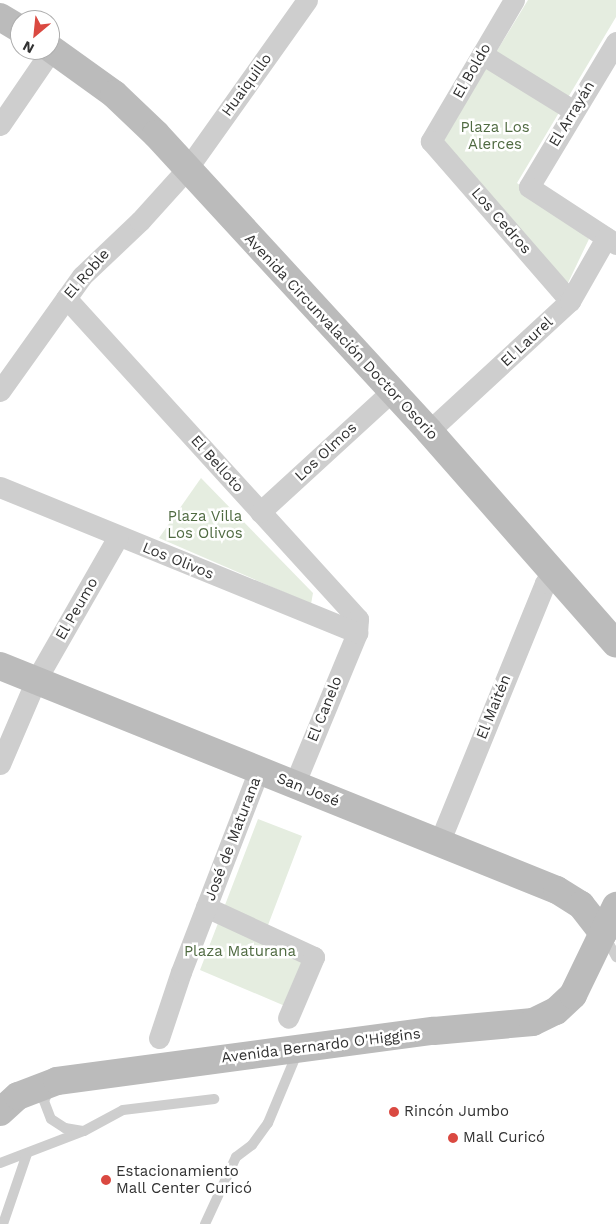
<!DOCTYPE html>
<html>
<head>
<meta charset="utf-8">
<style>
  body { margin:0 }
  #map { position:relative; width:616px; height:1224px; overflow:hidden; background:#fff; font-family:"Work Sans",sans-serif }
  div>[style] { position:absolute }
  .green>* { inset:0; background:#e5ede0 }
  .lane>* { height:10px; margin:-5px; padding:0 5px; transform-origin:5px; border-radius:5px; background:#cecece }
  .street>* { height:21px; margin:-10.5px; padding:0 10.5px; transform-origin:10.5px; border-radius:10.5px; background:#cecece }
  .secondary>* { height:28px; margin:-14px; padding:0 14px; transform-origin:14px; border-radius:14px; background:#bbb }
  .dots>* { width:14px; height:14px; translate:-50% -50%; box-sizing:border-box; border:2px solid #fff; border-radius:50% }
  span { translate:-50% -50%; white-space:nowrap; text-align:center; line-height:1.15; -webkit-text-stroke:5px #fff; paint-order:stroke }
  .street-label { font-size:15px; color:#313131 }
  .park-label { font-size:15px; color:#4f6a41 }
  .poi-label { font-size:15px; color:#313131 }
  .left { translate:0 -50%; text-align:left }
  .north { position:absolute; left:10px; top:10px; width:50px; height:50px; box-sizing:border-box; background:#fff; border:1px solid #adadad; border-radius:50%; rotate:208deg; font-size:14px; font-weight:700; line-height:20px; text-align:center; color:#313131 }
  .north::after { content:''; display:block; margin:auto; width:18px; height:22px; background:#da4941; clip-path:polygon(50% 0,100% 100%,50% 72%,0 100%) }
</style>
</head>
<body>
<div id="map">
  <div class="green">
    <div style="clip-path:polygon(528px 0,616px 0,616px 17px,517px 183px,589px 239px,567px 285px,441px 142px)"></div>
    <div style="clip-path:polygon(201px 478px,313px 593px,311px 604px,159px 538px)"></div>
    <div style="clip-path:polygon(258px 819px,302px 836px,265px 933px,307px 952px,285px 1006px,200px 970px)"></div>
  </div>
  <div class="lane">
    <div style="left:605px;top:936px;width:24px;rotate:62deg"></div>
    <div style="left:50px;top:1089px;width:13px;rotate:117deg"></div>
    <div style="left:44px;top:1101px;width:19px;rotate:69deg"></div>
    <div style="left:51px;top:1119px;width:17px;rotate:33deg"></div>
    <div style="left:65px;top:1128px;width:18px;rotate:9deg"></div>
    <div style="left:0;top:1163px;width:90px;rotate:-20.9deg"></div>
    <div style="left:84px;top:1131px;width:44px;rotate:-28.3deg"></div>
    <div style="left:123px;top:1110px;width:92px;rotate:-6.9deg"></div>
    <div style="left:3px;top:1224px;width:74px;rotate:-71.1deg"></div>
    <div style="left:205px;top:1224px;width:74px;rotate:-65.2deg"></div>
    <div style="left:236px;top:1157px;width:20px;rotate:-37deg"></div>
    <div style="left:252px;top:1145px;width:27px;rotate:-54deg"></div>
    <div style="left:268px;top:1123px;width:78px;rotate:-67.4deg"></div>
  </div>
  <div class="street">
    <div style="left:514px;top:0;width:164px;rotate:120.5deg"></div>
    <div style="left:431px;top:141px;width:212px;rotate:49deg"></div>
    <div style="left:616px;top:42px;width:169px;rotate:121deg"></div>
    <div style="left:529px;top:187px;width:104px;rotate:33.2deg"></div>
    <div style="left:482px;top:54px;width:108px;rotate:31.8deg"></div>
    <div style="left:0;top:125px;width:92px;rotate:-55.6deg"></div>
    <div style="left:66px;top:298px;width:434px;rotate:47.7deg"></div>
    <div style="left:358px;top:619px;width:14px;rotate:94deg"></div>
    <div style="left:357px;top:633px;width:165px;rotate:112.5deg"></div>
    <div style="left:0;top:391px;width:141px;rotate:-54.5deg"></div>
    <div style="left:82px;top:276px;width:80px;rotate:-43.5deg"></div>
    <div style="left:140px;top:221px;width:70px;rotate:-47.9deg"></div>
    <div style="left:187px;top:169px;width:207px;rotate:-54.6deg"></div>
    <div style="left:429px;top:431px;width:192px;rotate:-42.7deg"></div>
    <div style="left:570px;top:301px;width:73px;rotate:-60.3deg"></div>
    <div style="left:0;top:487px;width:386px;rotate:22.2deg"></div>
    <div style="left:260px;top:512px;width:178px;rotate:-42.5deg"></div>
    <div style="left:0;top:764px;width:91px;rotate:-66.8deg"></div>
    <div style="left:36px;top:680px;width:165px;rotate:-60.2deg"></div>
    <div style="left:439px;top:843px;width:281px;rotate:-67.8deg"></div>
    <div style="left:545px;top:583px;width:12px;rotate:-48deg"></div>
    <div style="left:206px;top:907px;width:119px;rotate:24.8deg"></div>
    <div style="left:314px;top:957px;width:66px;rotate:113.1deg"></div>
    <div style="left:159px;top:1038px;width:70px;rotate:-71.6deg"></div>
    <div style="left:181px;top:972px;width:217px;rotate:-68.9deg"></div>
  </div>
  <div class="secondary">
    <div style="left:0;top:17px;width:23px;rotate:31deg"></div>
    <div style="left:50px;top:48px;width:79px;rotate:35.7deg"></div>
    <div style="left:114px;top:94px;width:58px;rotate:43.6deg"></div>
    <div style="left:156px;top:134px;width:403px;rotate:47.4deg"></div>
    <div style="left:429px;top:431px;width:283px;rotate:48.7deg"></div>
    <div style="left:0;top:666px;width:600px;rotate:21.91deg"></div>
    <div style="left:557px;top:890px;width:28px;rotate:32deg"></div>
    <div style="left:581px;top:905px;width:36px;rotate:52deg"></div>
    <div style="left:0;top:1112px;width:24px;rotate:-42deg"></div>
    <div style="left:18px;top:1096px;width:42px;rotate:-21deg"></div>
    <div style="left:57px;top:1081px;width:380px;rotate:-7.6deg"></div>
    <div style="left:434px;top:1031px;width:99px;rotate:-5.2deg"></div>
    <div style="left:533px;top:1022px;width:25px;rotate:-26deg"></div>
    <div style="left:556px;top:1011px;width:23px;rotate:-43deg"></div>
    <div style="left:573px;top:995px;width:99px;rotate:-64.2deg"></div>
  </div>
  <div class="dots">
    <div style="left:394px;top:1112px;background:#da4941"></div>
    <div style="left:453px;top:1138px;background:#da4941"></div>
    <div style="left:106px;top:1180px;background:#da4941"></div>
  </div>
  <div class="street-label">
    <span style="left:472px;top:71px;rotate:-60deg">El Boldo</span>
    <span style="left:247px;top:85px;rotate:-54deg">Huaiquillo</span>
    <span style="left:572px;top:114px;rotate:-59deg">El Arrayán</span>
    <span style="left:501px;top:221px;rotate:49deg">Los Cedros</span>
    <span style="left:87px;top:274px;rotate:-49deg">El Roble</span>
    <span style="left:341px;top:337px;rotate:47deg">Avenida Circunvalación Doctor Osorio</span>
    <span style="left:527px;top:342px;rotate:-43deg">El Laurel</span>
    <span style="left:326px;top:452px;rotate:-43deg">Los Olmos</span>
    <span style="left:217px;top:464px;rotate:48deg">El Belloto</span>
    <span style="left:178px;top:561px;rotate:22deg">Los Olivos</span>
    <span style="left:77px;top:609px;rotate:-60deg">El Peumo</span>
    <span style="left:494px;top:707px;rotate:-68deg">El Maitén</span>
    <span style="left:325px;top:709px;rotate:-68deg">El Canelo</span>
    <span style="left:308px;top:790px;rotate:22deg">San José</span>
    <span style="left:233px;top:839px;rotate:-69deg">José de Maturana</span>
    <span style="left:321px;top:1046px;rotate:-7deg">Avenida Bernardo O'Higgins</span>
  </div>
  <div class="park-label">
    <span style="left:495px;top:136px">Plaza Los<br>Alerces</span>
    <span style="left:205px;top:525px">Plaza Villa<br>Los Olivos</span>
    <span style="left:240px;top:952px">Plaza Maturana</span>
  </div>
  <div class="poi-label">
    <span class="left" style="left:404px;top:1112px">Rincón Jumbo</span>
    <span class="left" style="left:463px;top:1138px">Mall Curicó</span>
    <span class="left" style="left:116px;top:1180px">Estacionamiento<br>Mall Center Curicó</span>
  </div>
  <div class="north">N</div>
</div>
</body>
</html>
